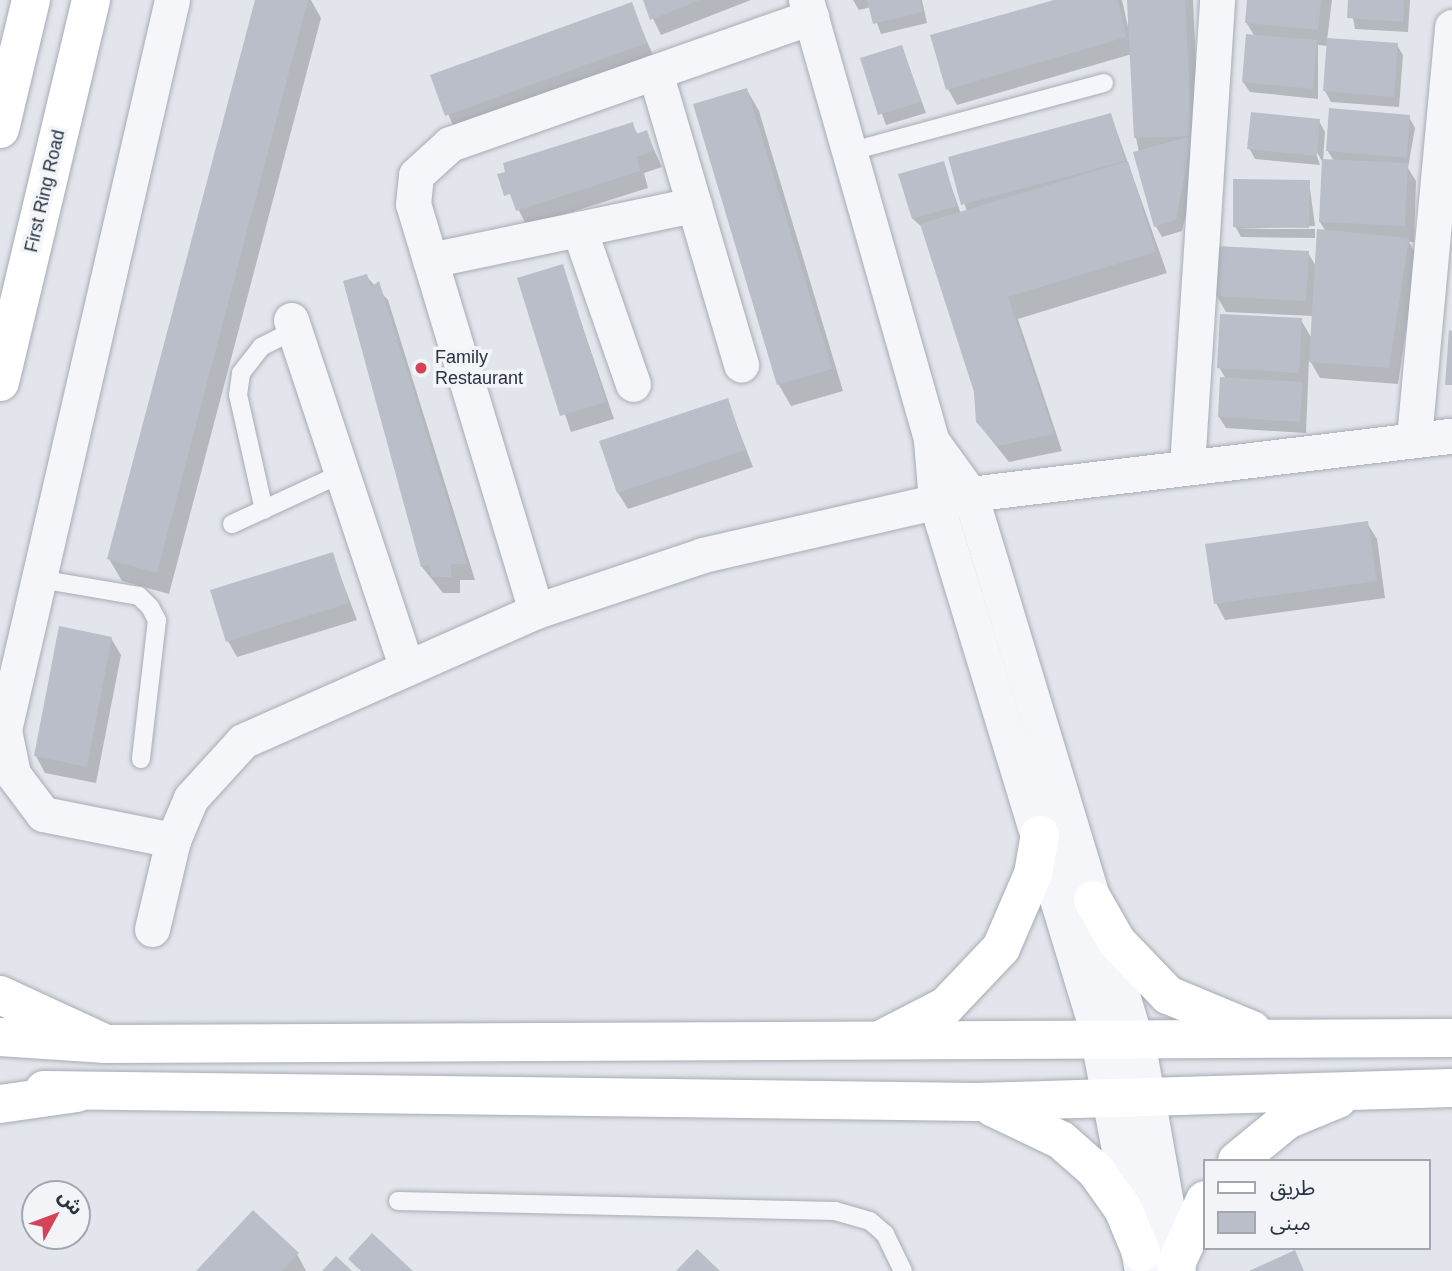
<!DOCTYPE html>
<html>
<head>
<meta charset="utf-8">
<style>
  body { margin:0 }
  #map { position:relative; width:1452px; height:1271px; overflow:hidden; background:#e2e5eb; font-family:Arial,"Noto Sans Arabic",sans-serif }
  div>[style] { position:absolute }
  .shadow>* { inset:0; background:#0003 }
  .building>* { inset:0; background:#b9bec8 }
  .roads { filter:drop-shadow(0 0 2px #a7acb5) drop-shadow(0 0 2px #a7acb5) }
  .service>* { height:18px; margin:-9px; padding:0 9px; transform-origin:9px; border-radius:9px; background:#f5f6f9 }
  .minor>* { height:35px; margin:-17.5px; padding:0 17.5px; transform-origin:17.5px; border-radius:17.5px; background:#f5f6f9 }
  .tertiary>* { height:38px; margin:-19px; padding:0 19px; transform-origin:19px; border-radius:19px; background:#f5f6f9 }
  .secondary>* { height:38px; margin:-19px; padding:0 19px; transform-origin:19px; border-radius:19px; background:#fff }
  .primary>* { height:38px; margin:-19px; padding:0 19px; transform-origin:19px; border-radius:19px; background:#fff }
  .dots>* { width:19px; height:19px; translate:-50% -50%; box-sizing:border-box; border:4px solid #f2f4f8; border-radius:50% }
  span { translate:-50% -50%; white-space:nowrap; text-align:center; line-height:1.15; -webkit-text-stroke:7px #f2f4f8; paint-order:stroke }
  .street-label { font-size:18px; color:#293243 }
  .poi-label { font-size:18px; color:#293243 }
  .left { translate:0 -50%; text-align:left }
  .legend { position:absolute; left:1203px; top:1159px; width:228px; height:91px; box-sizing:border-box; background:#f2f4f8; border:2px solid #a2a6b0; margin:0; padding:9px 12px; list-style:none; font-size:21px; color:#293243 }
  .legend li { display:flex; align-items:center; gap:14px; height:35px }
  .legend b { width:35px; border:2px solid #a2a6b0 }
  .north { position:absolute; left:21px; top:1180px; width:70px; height:70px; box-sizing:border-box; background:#f2f4f8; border:2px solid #a2a6b0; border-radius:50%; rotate:49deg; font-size:19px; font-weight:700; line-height:28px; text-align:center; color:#293243 }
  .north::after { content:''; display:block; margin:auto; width:24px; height:32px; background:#d44357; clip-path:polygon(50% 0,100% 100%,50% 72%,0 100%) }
</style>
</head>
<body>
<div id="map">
  <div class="shadow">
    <div style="clip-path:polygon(257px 0,311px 0,321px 18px,169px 594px,122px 581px,109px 559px)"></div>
    <div style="clip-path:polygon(644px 0,751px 0,661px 35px)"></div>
    <div style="clip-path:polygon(853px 0,922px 0,927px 23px,881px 34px,871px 7px,859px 10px)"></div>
    <div style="clip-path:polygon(1060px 0,1122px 0,1128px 27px,1129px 0,1193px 0,1200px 152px,1182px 231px,1162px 237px,1154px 223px,1136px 138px,1132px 54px,957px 105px,948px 89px)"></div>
    <div style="clip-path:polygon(1249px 0,1332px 0,1327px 40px,1397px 45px,1403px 55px,1399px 107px,1331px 102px,1325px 91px,1328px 46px,1318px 45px,1318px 99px,1250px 92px,1243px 82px,1255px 37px,1246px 22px)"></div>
    <div style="clip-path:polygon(1350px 0,1410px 0,1408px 32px,1355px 29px)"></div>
    <div style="clip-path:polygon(631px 4px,655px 60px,456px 132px,432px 77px)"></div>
    <div style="clip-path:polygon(902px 47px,926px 113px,886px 125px,862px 60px)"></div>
    <div style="clip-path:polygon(747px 90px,759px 111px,843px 391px,791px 406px,779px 385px,695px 105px)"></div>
    <div style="clip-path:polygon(1111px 115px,1167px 273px,1018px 319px,1062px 451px,1009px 462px,977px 422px,975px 391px,923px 228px,913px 219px,943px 163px,961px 214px,967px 212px,950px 158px)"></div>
    <div style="clip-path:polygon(1409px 117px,1415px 128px,1408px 168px,1416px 181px,1414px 242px,1409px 242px,1417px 256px,1398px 384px,1320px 378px,1309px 359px,1306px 433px,1226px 428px,1219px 417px,1226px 379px,1219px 367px,1301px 320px,1312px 339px,1313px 316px,1226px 312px,1217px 296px,1308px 253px,1317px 268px,1326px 232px,1320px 222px,1323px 163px,1314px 147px,1320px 165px,1255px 159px,1249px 148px,1319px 121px,1325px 132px,1323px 161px,1334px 161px,1327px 150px)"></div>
    <div style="clip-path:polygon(632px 124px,638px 135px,646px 132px,662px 167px,644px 173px,648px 188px,527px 226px,500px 175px)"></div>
    <div style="clip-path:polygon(1309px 181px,1315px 226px,1238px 229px,1315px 229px,1315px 238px,1241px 237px,1235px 226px)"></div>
    <div style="clip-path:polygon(562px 266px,614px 419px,571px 432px,519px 279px)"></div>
    <div style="clip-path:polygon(366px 276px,388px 300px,475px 580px,460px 580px,460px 593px,443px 593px,422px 567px)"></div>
    <div style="clip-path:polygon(727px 400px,753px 467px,628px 509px,618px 493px)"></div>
    <div style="clip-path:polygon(1367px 523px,1377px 539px,1385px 598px,1225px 620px,1216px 603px)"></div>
    <div style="clip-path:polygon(332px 554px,357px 620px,237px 657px,228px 641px)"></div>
    <div style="clip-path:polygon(111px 638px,121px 655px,96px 783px,45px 773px,36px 756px)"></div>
    <div style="clip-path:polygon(297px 1254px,306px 1271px,199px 1271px)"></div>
  </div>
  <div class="building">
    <div style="clip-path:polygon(255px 0,308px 0,157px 573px,107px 559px)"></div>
    <div style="clip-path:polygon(643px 0,700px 0,650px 20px)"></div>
    <div style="clip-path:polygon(867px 0,920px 0,923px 12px,873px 24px)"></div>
    <div style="clip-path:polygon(1054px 0,1118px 0,1126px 37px,946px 90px,930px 35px)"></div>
    <div style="clip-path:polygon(1127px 0,1185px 0,1192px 136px,1176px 220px,1154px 227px,1133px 152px,1192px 136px,1134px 138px)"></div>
    <div style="clip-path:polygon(1247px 0,1321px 0,1318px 30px,1245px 23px)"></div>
    <div style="clip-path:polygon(1348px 0,1404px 0,1403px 22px,1347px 18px)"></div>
    <div style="clip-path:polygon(632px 2px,647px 43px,445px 116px,430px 75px)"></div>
    <div style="clip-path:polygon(1246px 34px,1317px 40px,1313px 89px,1242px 82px)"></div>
    <div style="clip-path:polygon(1327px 38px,1398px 43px,1394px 97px,1323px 91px)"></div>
    <div style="clip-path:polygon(902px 45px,921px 102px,878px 115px,860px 58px)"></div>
    <div style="clip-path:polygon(747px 88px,832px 369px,777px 385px,693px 104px)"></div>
    <div style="clip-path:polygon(1329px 108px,1410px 115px,1407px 158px,1326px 151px)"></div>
    <div style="clip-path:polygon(1251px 112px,1320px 119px,1317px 156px,1247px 149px)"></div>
    <div style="clip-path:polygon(1111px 113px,1125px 161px,961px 205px,948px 157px)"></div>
    <div style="clip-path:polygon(633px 122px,636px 134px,647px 130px,654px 151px,636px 157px,640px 171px,516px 211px,510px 194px,504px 196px,497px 174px,505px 172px,503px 163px)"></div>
    <div style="clip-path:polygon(1322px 159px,1408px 163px,1405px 226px,1319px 222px)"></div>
    <div style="clip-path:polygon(944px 161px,957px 206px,912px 219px,898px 174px)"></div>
    <div style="clip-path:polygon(1128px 161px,1156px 252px,1008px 297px,1054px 434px,998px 446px,976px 422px,974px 392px,920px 224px)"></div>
    <div style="clip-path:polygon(1233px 179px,1310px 180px,1309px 228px,1233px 227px)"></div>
    <div style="clip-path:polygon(1317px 229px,1409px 238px,1389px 368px,1309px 362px)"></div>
    <div style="clip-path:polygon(1217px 246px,1309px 251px,1306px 301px,1215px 296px)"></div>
    <div style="clip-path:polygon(563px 264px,606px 402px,560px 416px,517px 278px)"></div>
    <div style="clip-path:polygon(367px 274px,371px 287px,379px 281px,467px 564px,451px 564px,451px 577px,432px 577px,429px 565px,421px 567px,343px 281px)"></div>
    <div style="clip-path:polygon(1220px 314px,1302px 318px,1299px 373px,1217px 368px)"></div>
    <div style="clip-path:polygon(1449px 330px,1452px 331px,1452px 385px,1445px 385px)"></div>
    <div style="clip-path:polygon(1220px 377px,1303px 382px,1300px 422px,1218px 417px)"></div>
    <div style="clip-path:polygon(728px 398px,745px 450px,617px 493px,599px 441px)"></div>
    <div style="clip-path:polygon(1368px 521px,1377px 581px,1214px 604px,1205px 544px)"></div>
    <div style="clip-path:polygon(333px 552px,349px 603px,226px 642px,210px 590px)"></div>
    <div style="clip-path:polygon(59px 626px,112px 637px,87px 767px,34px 756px)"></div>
    <div style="clip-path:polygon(253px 1210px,299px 1253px,282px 1271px,196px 1271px)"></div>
    <div style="clip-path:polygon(372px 1233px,413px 1271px,361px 1271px,348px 1259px)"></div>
    <div style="clip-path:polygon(697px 1249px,720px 1271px,676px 1271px)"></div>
    <div style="clip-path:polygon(1295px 1250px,1304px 1271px,1249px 1271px)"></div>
    <div style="clip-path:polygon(336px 1256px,352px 1271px,322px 1271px)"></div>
  </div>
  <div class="roads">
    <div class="service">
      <div style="left:852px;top:151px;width:261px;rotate:-15.1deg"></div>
      <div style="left:264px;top:510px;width:118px;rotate:-102.7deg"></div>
      <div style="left:238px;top:395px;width:22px;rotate:-82deg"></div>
      <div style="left:241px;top:373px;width:33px;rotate:-52deg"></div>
      <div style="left:261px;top:347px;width:37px;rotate:-27deg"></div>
      <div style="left:232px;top:524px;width:122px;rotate:-24.7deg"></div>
      <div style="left:39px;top:579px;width:101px;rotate:9.6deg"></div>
      <div style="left:139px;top:596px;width:16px;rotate:45deg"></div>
      <div style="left:150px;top:607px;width:15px;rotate:62deg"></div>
      <div style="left:157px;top:620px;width:140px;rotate:96.6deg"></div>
      <div style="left:398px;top:1201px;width:437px;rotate:1.3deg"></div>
      <div style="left:835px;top:1211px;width:36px;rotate:16deg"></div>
      <div style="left:870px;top:1221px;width:20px;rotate:41deg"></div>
      <div style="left:885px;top:1234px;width:41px;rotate:64.1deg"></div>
    </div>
    <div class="minor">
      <div style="left:172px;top:0;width:749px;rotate:102.96deg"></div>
      <div style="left:4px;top:730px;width:45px;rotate:78.4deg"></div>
      <div style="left:13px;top:774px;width:50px;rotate:53.1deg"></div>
      <div style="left:43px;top:814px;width:133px;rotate:11.3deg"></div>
      <div style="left:806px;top:0;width:457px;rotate:74.1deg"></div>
      <div style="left:931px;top:440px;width:62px;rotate:85.4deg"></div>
      <div style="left:936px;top:502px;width:562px;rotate:73.05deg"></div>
      <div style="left:655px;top:72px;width:305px;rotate:73.6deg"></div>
      <div style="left:579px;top:229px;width:164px;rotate:70.8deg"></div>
      <div style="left:430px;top:260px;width:270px;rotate:-11.8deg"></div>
      <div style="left:291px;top:320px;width:364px;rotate:71.6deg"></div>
      <div style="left:1414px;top:438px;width:413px;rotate:-84.7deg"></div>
      <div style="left:931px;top:440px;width:67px;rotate:54.2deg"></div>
      <div style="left:970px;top:494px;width:572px;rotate:73.12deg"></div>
      <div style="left:1187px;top:466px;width:467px;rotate:-86.3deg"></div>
      <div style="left:536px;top:611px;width:425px;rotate:-106.8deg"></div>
      <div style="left:413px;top:204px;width:29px;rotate:-84deg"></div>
      <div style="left:416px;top:175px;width:46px;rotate:-42.4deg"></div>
      <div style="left:450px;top:144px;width:383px;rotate:-19.4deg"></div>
      <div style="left:152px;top:929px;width:91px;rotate:-76.7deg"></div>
      <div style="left:173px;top:840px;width:46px;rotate:-66.8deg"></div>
      <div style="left:191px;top:798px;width:77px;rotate:-47.6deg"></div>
      <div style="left:243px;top:741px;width:321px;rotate:-23.9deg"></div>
      <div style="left:536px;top:611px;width:176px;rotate:-18.5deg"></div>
      <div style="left:703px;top:555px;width:274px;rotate:-12.9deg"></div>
      <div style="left:970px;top:494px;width:485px;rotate:-6.9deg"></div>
    </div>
    <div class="tertiary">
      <div style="left:1100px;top:1040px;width:235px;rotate:79.2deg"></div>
      <div style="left:1136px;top:1041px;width:234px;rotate:79.9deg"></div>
    </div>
    <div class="secondary">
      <div style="left:1093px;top:900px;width:48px;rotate:60.3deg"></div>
      <div style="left:1117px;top:942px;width:74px;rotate:46.1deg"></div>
      <div style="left:1168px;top:995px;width:91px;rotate:22.6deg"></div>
      <div style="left:0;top:1037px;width:106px;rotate:3.8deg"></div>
      <div style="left:106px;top:1044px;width:1346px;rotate:-0.26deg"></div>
      <div style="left:884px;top:1038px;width:70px;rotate:-27.3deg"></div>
      <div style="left:946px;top:1006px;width:80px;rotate:-46.5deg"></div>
      <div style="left:1001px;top:948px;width:81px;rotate:-66.6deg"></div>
      <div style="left:1033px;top:874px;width:40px;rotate:-80deg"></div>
      <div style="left:44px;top:1090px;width:933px;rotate:0.74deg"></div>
      <div style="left:977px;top:1102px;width:475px;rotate:-1.7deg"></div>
      <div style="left:992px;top:1107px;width:76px;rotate:25.6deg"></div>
      <div style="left:1061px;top:1140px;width:47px;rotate:41.5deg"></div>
      <div style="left:1096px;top:1171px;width:47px;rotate:54.6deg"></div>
      <div style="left:1123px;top:1209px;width:47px;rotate:67.3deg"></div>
      <div style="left:1237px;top:1161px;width:65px;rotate:-39.4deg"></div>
      <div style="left:1287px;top:1120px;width:55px;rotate:-22.4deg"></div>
      <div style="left:1176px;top:1264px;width:70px;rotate:-65.6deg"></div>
    </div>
    <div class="primary">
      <div style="left:0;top:129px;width:133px;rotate:-76.5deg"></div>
      <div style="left:0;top:382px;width:393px;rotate:-76.6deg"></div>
      <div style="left:0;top:995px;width:117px;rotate:24.8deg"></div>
      <div style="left:0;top:1104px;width:78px;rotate:-8.1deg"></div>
    </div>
  </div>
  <div class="dots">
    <div style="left:421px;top:368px;background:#d44357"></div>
  </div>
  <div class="street-label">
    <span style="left:45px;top:191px;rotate:-77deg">First Ring Road</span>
  </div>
  <div class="poi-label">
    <span class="left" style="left:435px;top:368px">Family<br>Restaurant</span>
  </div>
  <ul class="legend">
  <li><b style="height:9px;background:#fff"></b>طريق</li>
  <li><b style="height:19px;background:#b9bec8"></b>مبنى</li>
  </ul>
  <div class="north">ش</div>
</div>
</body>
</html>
